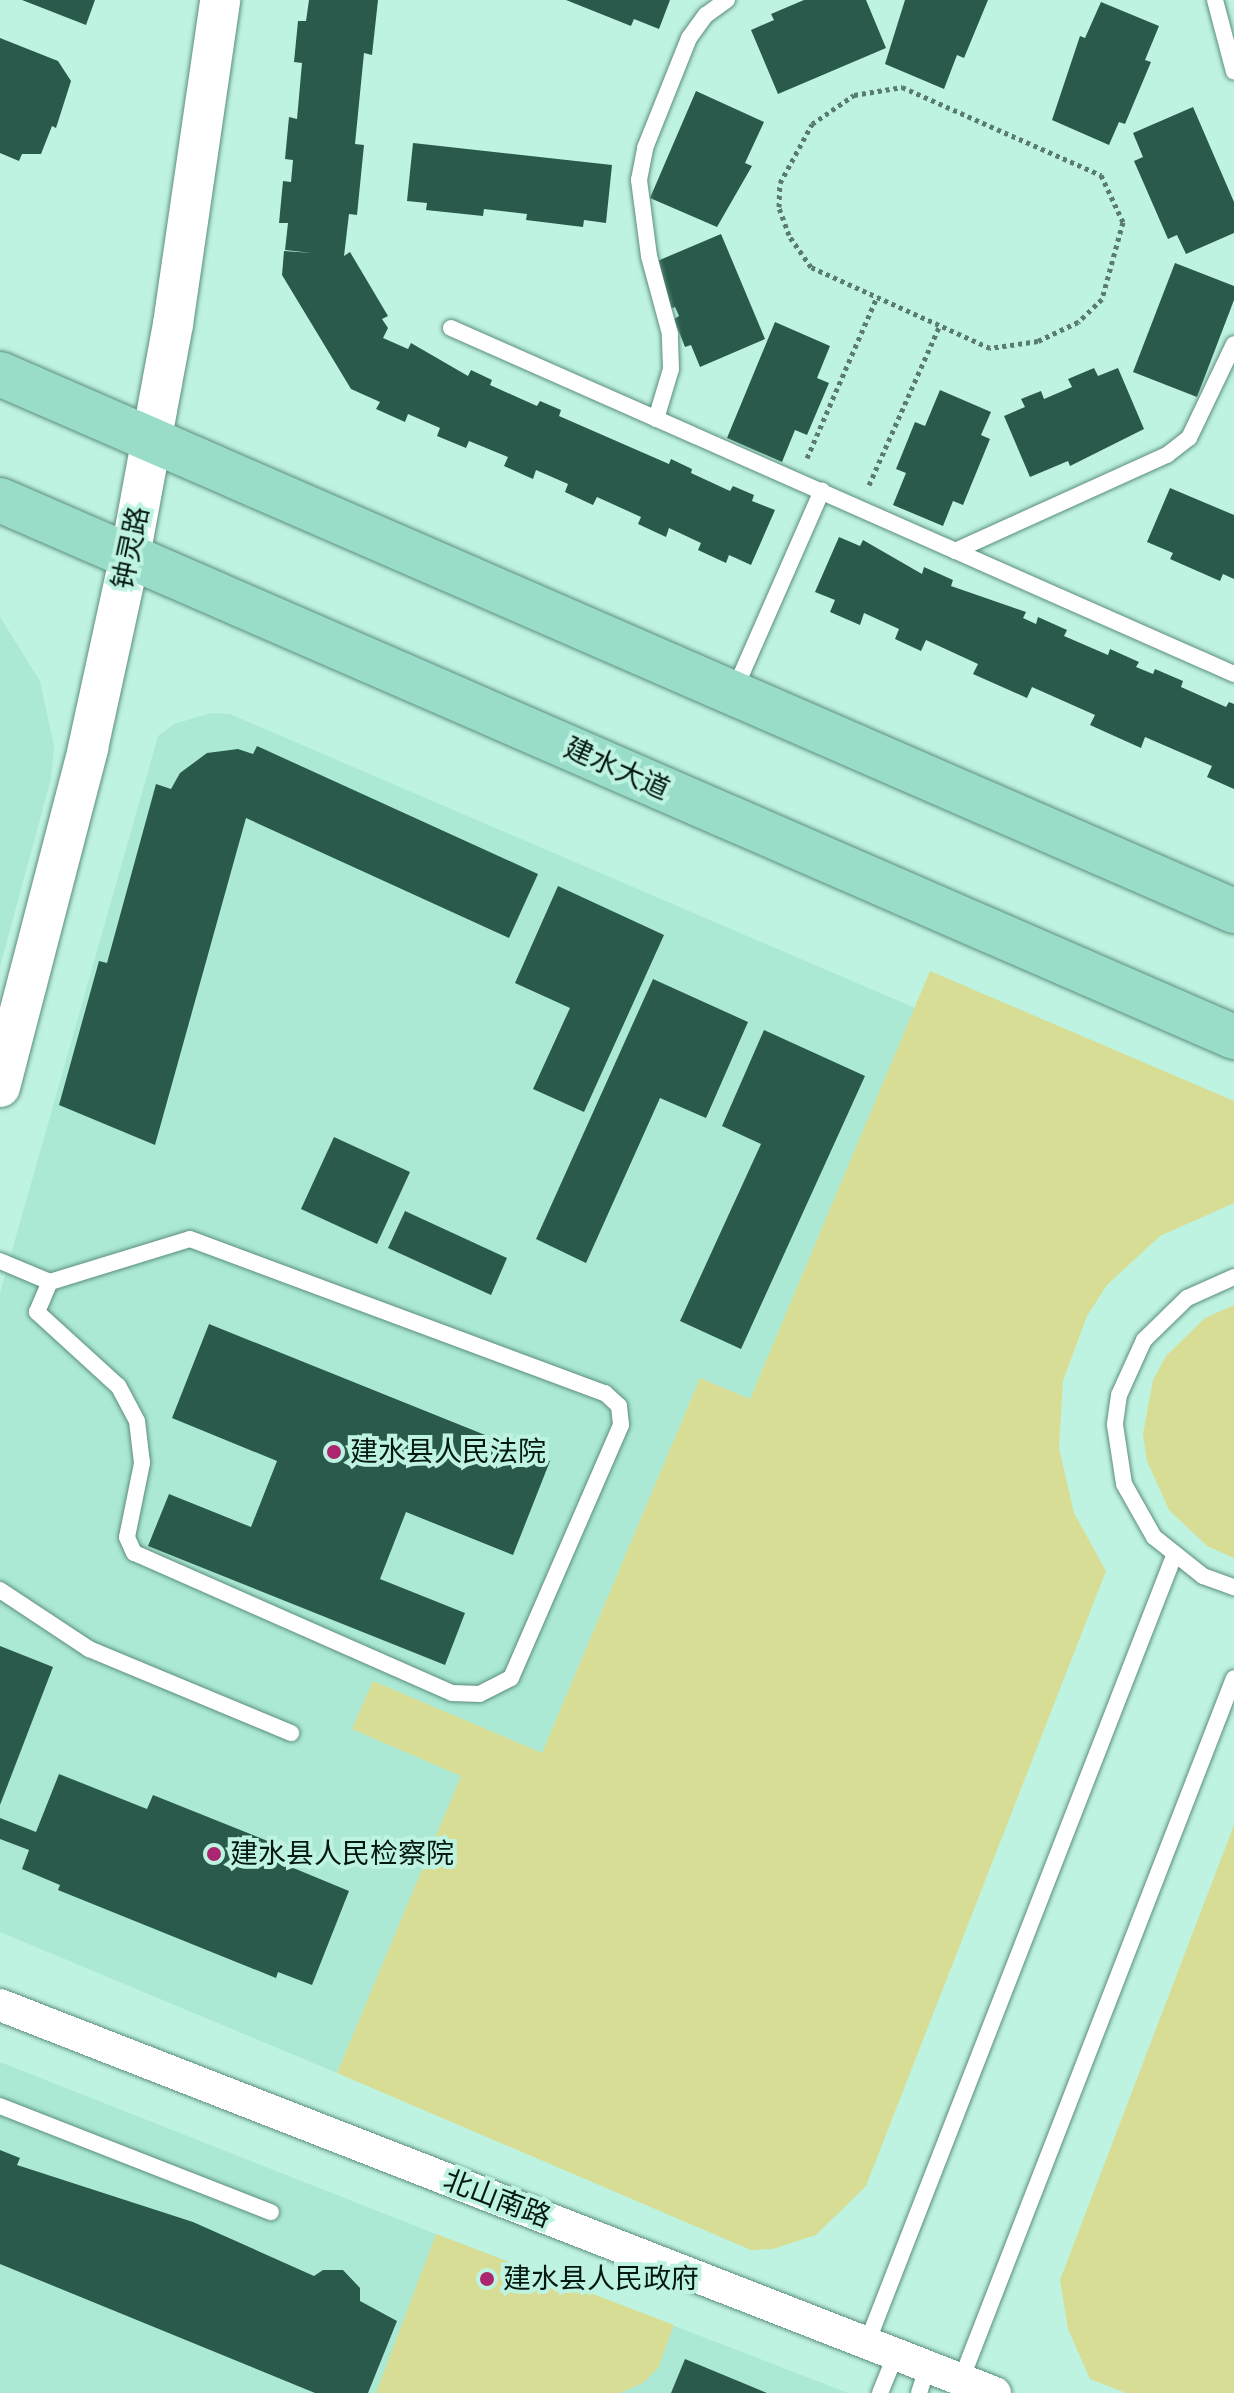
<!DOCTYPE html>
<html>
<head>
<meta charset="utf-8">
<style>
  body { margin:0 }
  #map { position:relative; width:1234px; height:2393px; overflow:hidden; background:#bff3e1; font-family:Poppins,"Noto Sans SC",sans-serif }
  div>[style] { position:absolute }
  .built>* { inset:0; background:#abe9d5 }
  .green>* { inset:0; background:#d7dd94 }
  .building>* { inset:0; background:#295a4c }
  .path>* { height:5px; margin-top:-2.5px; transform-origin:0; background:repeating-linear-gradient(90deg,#597b70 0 4px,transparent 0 8px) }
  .roads { filter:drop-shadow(0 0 2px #5c8d7e) drop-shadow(0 0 2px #5c8d7e) }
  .service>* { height:16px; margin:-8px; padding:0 8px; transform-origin:8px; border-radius:8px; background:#fff }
  .minor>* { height:32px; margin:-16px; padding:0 16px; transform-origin:16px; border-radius:16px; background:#fff }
  .tertiary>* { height:40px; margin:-20px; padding:0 20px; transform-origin:20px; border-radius:20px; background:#fff }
  .primary>* { height:44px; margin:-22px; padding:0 22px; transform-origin:22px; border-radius:22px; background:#98dcc9 }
  .dots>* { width:22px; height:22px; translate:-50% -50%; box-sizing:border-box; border:4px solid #bff3e1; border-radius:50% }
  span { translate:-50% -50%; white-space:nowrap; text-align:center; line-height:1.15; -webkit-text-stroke:8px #bff3e1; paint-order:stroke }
  .street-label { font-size:28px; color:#051913 }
  .poi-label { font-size:28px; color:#051913 }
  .left { translate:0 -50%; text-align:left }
</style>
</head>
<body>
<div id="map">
  <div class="built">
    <div style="clip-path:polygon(0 617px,40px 681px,54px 746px,51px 779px,0 967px)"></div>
    <div style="clip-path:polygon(211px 713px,230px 714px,915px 1008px,750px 1399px,700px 1378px,542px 1753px,373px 1681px,353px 1729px,462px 1776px,337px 2073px,0 1932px,0 1293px,158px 736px,174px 724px)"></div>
    <div style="clip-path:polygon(0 2062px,436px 2234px,848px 2393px,0 2393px)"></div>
  </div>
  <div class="green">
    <div style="clip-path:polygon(930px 971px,1234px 1101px,1234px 1203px,1160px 1236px,1107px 1285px,1087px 1316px,1063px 1381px,1059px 1448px,1074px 1513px,1106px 1571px,866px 2186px,816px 2235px,773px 2249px,751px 2250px,337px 2073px,461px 1776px,352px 1729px,373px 1681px,542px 1753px,700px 1378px,750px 1399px)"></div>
    <div style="clip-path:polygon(1234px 1305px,1234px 1558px,1207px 1546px,1169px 1510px,1147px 1461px,1143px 1434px,1153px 1380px,1166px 1356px,1205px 1318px)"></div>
    <div style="clip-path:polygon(1234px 1825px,1234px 2393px,1126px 2393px,1090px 2379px,1068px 2329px,1060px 2280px)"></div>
    <div style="clip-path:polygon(436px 2234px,674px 2325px,658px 2368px,643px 2383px,620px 2393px,376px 2393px)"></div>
  </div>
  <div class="building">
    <div style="clip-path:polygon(22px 0,95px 0,86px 25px)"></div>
    <div style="clip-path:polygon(309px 0,378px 0,372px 55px,364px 53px,355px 144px,364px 145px,357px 215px,349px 214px,344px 256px,350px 252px,388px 316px,382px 319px,388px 328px,383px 338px,408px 349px,411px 343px,468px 376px,471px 370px,492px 380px,490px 385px,537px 406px,540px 401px,561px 410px,559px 416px,669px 464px,671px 459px,692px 469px,691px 473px,730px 491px,733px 486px,754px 495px,752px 501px,775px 510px,751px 565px,729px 555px,726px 563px,698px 550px,701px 543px,669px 528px,666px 537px,638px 524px,641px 517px,597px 497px,593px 505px,565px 492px,568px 484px,536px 470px,533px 479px,504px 466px,508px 457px,469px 441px,466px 448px,437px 436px,440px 428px,408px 414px,405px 422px,376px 409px,380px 402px,351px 389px,282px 275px,284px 251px,312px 253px,285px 250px,288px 223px,279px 223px,283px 181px,291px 182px,293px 160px,285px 159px,289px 117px,297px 119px,302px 63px,294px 62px,298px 21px,306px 21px)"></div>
    <div style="clip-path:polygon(566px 0,670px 0,659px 29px,634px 19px,631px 26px)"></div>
    <div style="clip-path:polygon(804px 0,866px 0,886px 48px,778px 94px,751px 30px,774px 20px,771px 14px)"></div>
    <div style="clip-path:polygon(905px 0,988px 0,964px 58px,957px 55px,944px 89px,885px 64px)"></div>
    <div style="clip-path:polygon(1101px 2px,1159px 26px,1145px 60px,1151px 62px,1125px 124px,1119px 122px,1109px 145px,1052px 120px,1080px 36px,1085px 38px)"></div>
    <div style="clip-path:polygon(0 38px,58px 61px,71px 81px,56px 128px,52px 126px,41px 154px,22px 154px,19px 161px,0 153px)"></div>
    <div style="clip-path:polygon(696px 91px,764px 122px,745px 163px,752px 166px,717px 227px,650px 198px)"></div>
    <div style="clip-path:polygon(1193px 107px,1234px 202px,1234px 233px,1186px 254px,1177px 235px,1168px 239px,1134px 161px,1143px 157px,1133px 133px)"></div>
    <div style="clip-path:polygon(413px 143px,612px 165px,606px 223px,584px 220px,583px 227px,526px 220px,527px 214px,484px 209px,483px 216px,426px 210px,427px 203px,407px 201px)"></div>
    <div style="clip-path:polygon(721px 234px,765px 339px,700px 367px,691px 345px,685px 347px,674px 319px,679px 316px,675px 307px,670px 309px,655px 262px)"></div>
    <div style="clip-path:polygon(1175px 263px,1234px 286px,1234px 300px,1197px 397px,1133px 372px)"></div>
    <div style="clip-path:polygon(775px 322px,830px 346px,817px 378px,829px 383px,807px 435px,795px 430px,782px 462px,727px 438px)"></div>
    <div style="clip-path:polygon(1094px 368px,1098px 376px,1118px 368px,1144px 429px,1070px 466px,1068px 461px,1030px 477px,1004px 416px,1025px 407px,1021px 399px,1041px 391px,1044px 399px,1072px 387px,1068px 379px)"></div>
    <div style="clip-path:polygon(940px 390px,991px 412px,981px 435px,990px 439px,963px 505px,953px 501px,943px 526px,893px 505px,906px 473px,896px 469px,915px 422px,925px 426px)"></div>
    <div style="clip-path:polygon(1170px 488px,1234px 515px,1234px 579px,1223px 574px,1220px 581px,1170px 559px,1173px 553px,1147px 542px)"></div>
    <div style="clip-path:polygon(839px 537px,860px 546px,863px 540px,922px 574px,924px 567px,953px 580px,951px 586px,1026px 612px,1023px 618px,1036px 624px,1038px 617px,1067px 630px,1064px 636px,1108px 655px,1110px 649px,1139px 662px,1136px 667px,1153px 674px,1155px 669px,1183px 681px,1181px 687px,1226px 707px,1229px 702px,1234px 704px,1234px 789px,1207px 777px,1212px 766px,1145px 737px,1141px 748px,1090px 725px,1095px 715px,1032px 687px,1027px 698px,973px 674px,978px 664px,926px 640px,921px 651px,895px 639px,899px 629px,864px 613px,860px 625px,830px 612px,835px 600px,815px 592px)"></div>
    <div style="clip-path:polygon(257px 746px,538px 874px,509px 938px,246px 818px,155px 1145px,59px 1105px,99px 961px,107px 963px,156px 784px,171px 789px,180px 773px,207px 753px,238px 749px,253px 754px)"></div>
    <div style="clip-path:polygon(558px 886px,664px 935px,584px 1112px,533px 1089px,570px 1008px,515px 983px)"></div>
    <div style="clip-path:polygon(653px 979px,748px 1022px,706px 1118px,660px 1098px,586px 1263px,536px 1239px)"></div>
    <div style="clip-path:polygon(764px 1030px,865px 1076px,741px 1349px,680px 1321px,761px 1144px,722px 1126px)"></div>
    <div style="clip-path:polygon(334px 1137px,410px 1172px,377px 1244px,301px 1209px)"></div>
    <div style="clip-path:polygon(405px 1211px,507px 1258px,491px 1295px,388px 1248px)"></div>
    <div style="clip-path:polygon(209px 1324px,550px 1461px,513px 1555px,406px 1512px,380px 1579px,465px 1613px,445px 1665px,148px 1546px,169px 1494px,251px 1527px,277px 1461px,172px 1418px)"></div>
    <div style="clip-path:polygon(0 1646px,53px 1667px,0 1805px)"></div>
    <div style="clip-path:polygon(59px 1774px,147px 1809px,153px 1795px,280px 1846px,274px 1860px,349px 1891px,312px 1985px,278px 1972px,276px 1978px,58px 1890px,60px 1885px,22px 1869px,29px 1850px,0 1839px,0 1818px,36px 1832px)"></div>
    <div style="clip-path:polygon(0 2150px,20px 2158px,17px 2165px,193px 2222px,314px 2276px,323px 2270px,343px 2270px,360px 2288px,360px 2301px,397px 2321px,368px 2393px,315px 2393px,0 2264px)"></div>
    <div style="clip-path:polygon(685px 2359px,767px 2393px,671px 2393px)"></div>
  </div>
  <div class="path">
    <div style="left:902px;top:87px;width:218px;rotate:23.9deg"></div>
    <div style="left:1101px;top:175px;width:52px;rotate:64.9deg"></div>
    <div style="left:1123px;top:222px;width:80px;rotate:105.3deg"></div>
    <div style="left:1102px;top:299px;width:33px;rotate:136deg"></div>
    <div style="left:1078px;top:322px;width:44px;rotate:154.6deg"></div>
    <div style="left:1038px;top:341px;width:49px;rotate:171.7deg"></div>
    <div style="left:990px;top:348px;width:196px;rotate:-155.7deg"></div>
    <div style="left:811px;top:267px;width:39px;rotate:-125deg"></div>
    <div style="left:789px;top:235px;width:30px;rotate:-110deg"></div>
    <div style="left:779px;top:207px;width:24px;rotate:-88deg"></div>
    <div style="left:780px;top:183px;width:67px;rotate:-61.5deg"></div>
    <div style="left:812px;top:124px;width:51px;rotate:-34.6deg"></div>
    <div style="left:854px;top:95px;width:49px;rotate:-9.5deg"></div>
    <div style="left:807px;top:458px;width:176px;rotate:-66.5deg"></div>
    <div style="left:869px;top:485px;width:175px;rotate:-66.1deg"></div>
  </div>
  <div class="roads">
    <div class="service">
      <div style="left:1215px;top:0;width:74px;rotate:75.2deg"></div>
      <div style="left:451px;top:328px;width:856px;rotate:23.84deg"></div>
      <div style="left:656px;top:419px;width:52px;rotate:-73.3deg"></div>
      <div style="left:671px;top:369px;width:35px;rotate:-92deg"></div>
      <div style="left:670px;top:334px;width:81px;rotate:-105.1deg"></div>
      <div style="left:649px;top:256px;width:77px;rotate:-97.5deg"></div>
      <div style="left:639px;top:180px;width:33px;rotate:-79deg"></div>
      <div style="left:645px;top:148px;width:118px;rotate:-68.2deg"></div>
      <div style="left:689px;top:38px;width:29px;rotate:-54deg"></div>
      <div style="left:706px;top:15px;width:26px;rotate:-36deg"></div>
      <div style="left:955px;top:551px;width:233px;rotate:-24.4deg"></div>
      <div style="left:1167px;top:455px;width:28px;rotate:-38deg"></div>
      <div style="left:1189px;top:438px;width:104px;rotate:-64.4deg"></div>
      <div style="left:734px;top:691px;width:219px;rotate:-66.3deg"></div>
      <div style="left:0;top:1261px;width:54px;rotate:22.8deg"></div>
      <div style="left:50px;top:1282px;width:146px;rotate:-17.1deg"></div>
      <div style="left:190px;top:1239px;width:443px;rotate:20.4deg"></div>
      <div style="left:605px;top:1393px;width:19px;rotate:43deg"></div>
      <div style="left:619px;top:1406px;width:19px;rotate:84deg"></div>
      <div style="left:621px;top:1425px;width:276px;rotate:113.5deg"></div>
      <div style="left:511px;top:1678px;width:35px;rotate:153deg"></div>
      <div style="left:480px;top:1694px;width:28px;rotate:-178deg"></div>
      <div style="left:452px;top:1693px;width:347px;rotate:-156.2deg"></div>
      <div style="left:134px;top:1553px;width:17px;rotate:-114deg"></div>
      <div style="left:127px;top:1537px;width:76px;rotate:-78.5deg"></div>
      <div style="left:142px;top:1463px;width:42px;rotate:-96.8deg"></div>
      <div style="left:137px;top:1421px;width:40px;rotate:-118deg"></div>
      <div style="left:118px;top:1386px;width:110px;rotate:-137.6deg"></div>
      <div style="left:37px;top:1312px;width:33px;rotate:-67deg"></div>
      <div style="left:1234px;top:1277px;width:51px;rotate:155.9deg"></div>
      <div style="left:1187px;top:1298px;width:60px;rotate:135.7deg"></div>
      <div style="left:1144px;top:1340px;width:60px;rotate:114.4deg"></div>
      <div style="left:1119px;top:1395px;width:30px;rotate:98deg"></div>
      <div style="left:1115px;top:1425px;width:60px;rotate:81.3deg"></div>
      <div style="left:1124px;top:1484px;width:61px;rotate:60.5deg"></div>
      <div style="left:1154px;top:1537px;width:63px;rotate:38.5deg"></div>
      <div style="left:1203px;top:1576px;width:33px;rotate:20deg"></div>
      <div style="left:0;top:1590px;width:107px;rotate:33.5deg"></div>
      <div style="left:89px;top:1649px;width:219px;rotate:22.6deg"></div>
      <div style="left:0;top:2106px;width:291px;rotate:21.4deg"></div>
      <div style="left:867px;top:2343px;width:845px;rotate:-68.69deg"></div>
      <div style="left:961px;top:2380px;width:753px;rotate:-68.75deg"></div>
      <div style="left:880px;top:2393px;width:42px;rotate:-67.7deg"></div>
      <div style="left:919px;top:2393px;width:28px;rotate:-72deg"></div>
    </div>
    <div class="minor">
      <div style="left:0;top:2005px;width:1068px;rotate:21.3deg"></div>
    </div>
    <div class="tertiary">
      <div style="left:0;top:1087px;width:350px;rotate:-75.4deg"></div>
      <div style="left:88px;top:748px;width:197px;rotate:-77.7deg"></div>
      <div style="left:130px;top:556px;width:236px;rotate:-79.5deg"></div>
      <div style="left:173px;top:324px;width:327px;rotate:-81.7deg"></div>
    </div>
    <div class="primary">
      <div style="left:0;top:374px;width:1346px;rotate:23.52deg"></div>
      <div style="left:0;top:500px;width:1346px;rotate:23.52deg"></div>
    </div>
  </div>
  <div class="dots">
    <div style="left:334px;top:1452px;background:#ab266f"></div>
    <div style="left:214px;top:1854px;background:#ab266f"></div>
    <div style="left:487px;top:2279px;background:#ab266f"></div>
  </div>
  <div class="street-label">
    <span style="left:131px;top:548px;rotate:-78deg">钟灵路</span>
    <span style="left:617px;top:769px;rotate:24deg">建水大道</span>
    <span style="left:497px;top:2199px;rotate:21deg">北山南路</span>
  </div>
  <div class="poi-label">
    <span class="left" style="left:350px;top:1452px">建水县人民法院</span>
    <span class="left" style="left:230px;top:1854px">建水县人民检察院</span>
    <span class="left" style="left:503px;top:2279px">建水县人民政府</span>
  </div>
</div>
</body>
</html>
